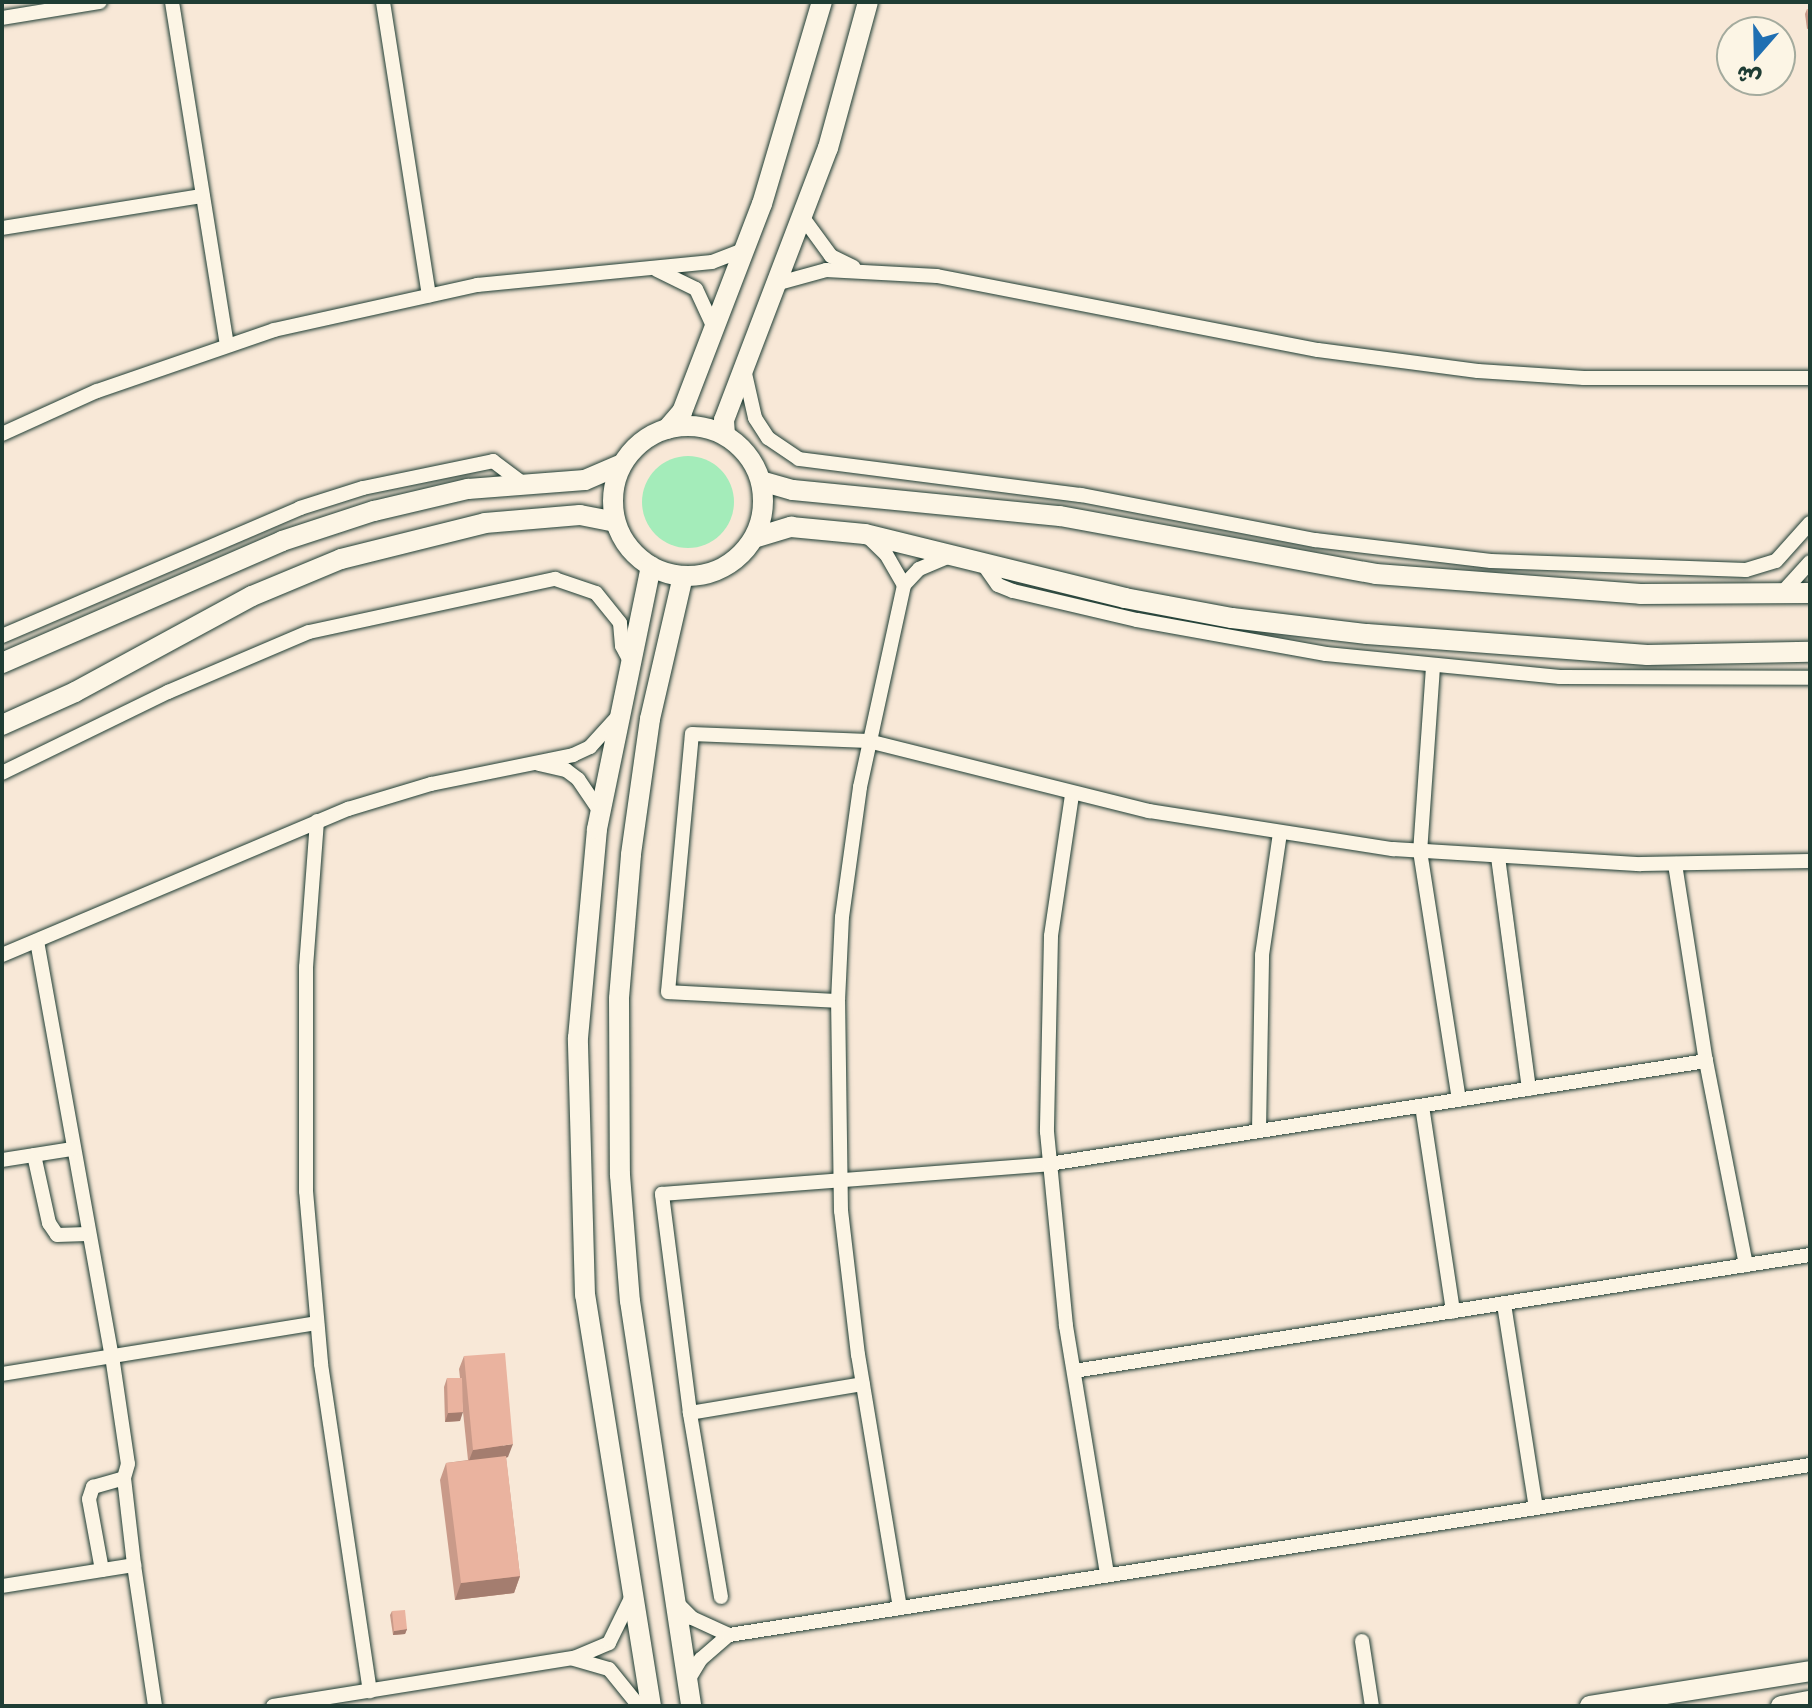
<!DOCTYPE html>
<html>
<head>
<meta charset="utf-8">
<style>
  body { margin:0 }
  #map { position:relative; width:1812px; height:1708px; overflow:hidden; background:#f8e8d7; font-family:Delius,"Playpen Sans Arabic",sans-serif }
  div>[style] { position:absolute }
  .green>* { inset:0; background:#a4ecba }
  .round { border-radius:50% }
  .roads { filter:drop-shadow(0 0 2px #1f3d34) drop-shadow(0 0 2px #1f3d34) }
  .street>* { height:14px; margin:-7px; padding:0 7px; transform-origin:7px; border-radius:7px; background:#fcf5e5 }
  .secondary>* { height:20px; margin:-10px; padding:0 10px; transform-origin:10px; border-radius:10px; background:#fcf5e5 }
  .secondary>.ring { margin:-10px; padding:0; box-sizing:content-box; background:none; border:20px solid #fcf5e5; border-radius:50% }
  .wall>* { inset:0; background:#c99a89 }
  .shaded-wall>* { inset:0; background:#a47d6f }
  .building>* { inset:0; background:#eab39f }
  span { translate:-50% -50%; white-space:nowrap; text-align:center; line-height:1.15; -webkit-text-stroke:8px #fcf5e5; paint-order:stroke }
  .frame { position:absolute; inset:0; border:4px solid #1f3d34; pointer-events:none }
  .north { position:absolute; left:1716px; top:16px; width:80px; height:80px; box-sizing:border-box; background:#fcf5e5; border:2px solid #a4ab9e; border-radius:50%; rotate:200deg; font-size:22px; font-weight:700; line-height:32px; text-align:center; color:#1f3d34 }
  .north::after { content:''; display:block; margin:auto; width:28px; height:36px; background:#1f6fb2; clip-path:polygon(50% 0,100% 100%,50% 72%,0 100%) }
</style>
</head>
<body>
<div id="map">
  <div class="green">
    <div class="round" style="left:642px;top:456px;width:92px;height:92px"></div>
  </div>
  <div class="roads">
    <div class="street">
      <div style="left:172px;top:2px;width:347px;rotate:80.9deg"></div>
      <div style="left:383px;top:2px;width:297px;rotate:81.1deg"></div>
      <div style="left:2px;top:18px;width:99px;rotate:-9.3deg"></div>
      <div style="left:804px;top:219px;width:46px;rotate:53.9deg"></div>
      <div style="left:831px;top:256px;width:25px;rotate:26deg"></div>
      <div style="left:2px;top:228px;width:203px;rotate:-9.1deg"></div>
      <div style="left:657px;top:270px;width:43px;rotate:26deg"></div>
      <div style="left:696px;top:289px;width:43px;rotate:65.2deg"></div>
      <div style="left:779px;top:283px;width:49px;rotate:-15.5deg"></div>
      <div style="left:826px;top:270px;width:111px;rotate:3.1deg"></div>
      <div style="left:937px;top:276px;width:388px;rotate:11deg"></div>
      <div style="left:1318px;top:350px;width:161px;rotate:7.5deg"></div>
      <div style="left:1478px;top:371px;width:106px;rotate:3.8deg"></div>
      <div style="left:1584px;top:378px;width:226px"></div>
      <div style="left:744px;top:369px;width:50px;rotate:77.3deg"></div>
      <div style="left:755px;top:418px;width:24px;rotate:57deg"></div>
      <div style="left:768px;top:438px;width:37px;rotate:34deg"></div>
      <div style="left:799px;top:459px;width:284px;rotate:7.3deg"></div>
      <div style="left:1081px;top:495px;width:238px;rotate:10.9deg"></div>
      <div style="left:1315px;top:540px;width:177px;rotate:6.8deg"></div>
      <div style="left:1491px;top:561px;width:255px;rotate:2deg"></div>
      <div style="left:1746px;top:570px;width:31px;rotate:-17deg"></div>
      <div style="left:1776px;top:561px;width:51px;rotate:-48.2deg"></div>
      <div style="left:2px;top:434px;width:104px;rotate:-24.4deg"></div>
      <div style="left:97px;top:391px;width:187px;rotate:-19deg"></div>
      <div style="left:274px;top:330px;width:208px;rotate:-12.5deg"></div>
      <div style="left:477px;top:285px;width:236px;rotate:-5.6deg"></div>
      <div style="left:712px;top:262px;width:34px;rotate:-21deg"></div>
      <div style="left:865px;top:534px;width:29px;rotate:44deg"></div>
      <div style="left:886px;top:554px;width:36px;rotate:60deg"></div>
      <div style="left:981px;top:561px;width:29px;rotate:55deg"></div>
      <div style="left:998px;top:585px;width:16px;rotate:22deg"></div>
      <div style="left:1013px;top:591px;width:127px;rotate:13.2deg"></div>
      <div style="left:1137px;top:620px;width:192px;rotate:10.2deg"></div>
      <div style="left:1326px;top:654px;width:235px;rotate:5.6deg"></div>
      <div style="left:1560px;top:677px;width:250px;rotate:0.2deg"></div>
      <div style="left:1781px;top:594px;width:43px;rotate:-47.8deg"></div>
      <div style="left:2px;top:636px;width:324px;rotate:-23.2deg"></div>
      <div style="left:300px;top:508px;width:66px;rotate:-17.6deg"></div>
      <div style="left:363px;top:488px;width:133px;rotate:-11.7deg"></div>
      <div style="left:493px;top:461px;width:36px;rotate:37deg"></div>
      <div style="left:1433px;top:667px;width:184px;rotate:94deg"></div>
      <div style="left:1420px;top:851px;width:252px;rotate:81.1deg"></div>
      <div style="left:539px;top:764px;width:28px;rotate:13deg"></div>
      <div style="left:566px;top:770px;width:15px;rotate:37deg"></div>
      <div style="left:578px;top:779px;width:40px;rotate:56deg"></div>
      <div style="left:2px;top:773px;width:185px;rotate:-26deg"></div>
      <div style="left:168px;top:692px;width:153px;rotate:-23.1deg"></div>
      <div style="left:309px;top:632px;width:252px;rotate:-12.2deg"></div>
      <div style="left:555px;top:579px;width:43px;rotate:18.9deg"></div>
      <div style="left:596px;top:593px;width:38px;rotate:51deg"></div>
      <div style="left:620px;top:623px;width:23px;rotate:85deg"></div>
      <div style="left:622px;top:646px;width:17px;rotate:62deg"></div>
      <div style="left:1072px;top:795px;width:143px;rotate:98.5deg"></div>
      <div style="left:1051px;top:936px;width:196px;rotate:91.2deg"></div>
      <div style="left:1047px;top:1132px;width:195px;rotate:84.4deg"></div>
      <div style="left:1066px;top:1326px;width:252px;rotate:80.6deg"></div>
      <div style="left:317px;top:821px;width:146px;rotate:94.3deg"></div>
      <div style="left:306px;top:967px;width:224px;rotate:90deg"></div>
      <div style="left:306px;top:1191px;width:174px;rotate:85deg"></div>
      <div style="left:321px;top:1364px;width:331px;rotate:81.5deg"></div>
      <div style="left:1498px;top:857px;width:234px;rotate:82.4deg"></div>
      <div style="left:1675px;top:864px;width:199px;rotate:81.1deg"></div>
      <div style="left:1706px;top:1061px;width:208px;rotate:78.9deg"></div>
      <div style="left:37px;top:941px;width:422px;rotate:79.8deg"></div>
      <div style="left:112px;top:1356px;width:109px;rotate:81.6deg"></div>
      <div style="left:128px;top:1464px;width:15px;rotate:106deg"></div>
      <div style="left:124px;top:1478px;width:88px;rotate:83.4deg"></div>
      <div style="left:134px;top:1565px;width:143px;rotate:81.5deg"></div>
      <div style="left:2px;top:955px;width:376px;rotate:-22.9deg"></div>
      <div style="left:348px;top:809px;width:87px;rotate:-16.8deg"></div>
      <div style="left:431px;top:784px;width:145px;rotate:-11.5deg"></div>
      <div style="left:573px;top:755px;width:19px;rotate:-25deg"></div>
      <div style="left:590px;top:747px;width:43px;rotate:-47.8deg"></div>
      <div style="left:838px;top:1001px;width:170px;rotate:-177deg"></div>
      <div style="left:668px;top:992px;width:259px;rotate:-84.7deg"></div>
      <div style="left:692px;top:734px;width:176px;rotate:2.3deg"></div>
      <div style="left:868px;top:741px;width:290px;rotate:14deg"></div>
      <div style="left:1149px;top:811px;width:247px;rotate:8.9deg"></div>
      <div style="left:1393px;top:849px;width:248px;rotate:3.5deg"></div>
      <div style="left:1641px;top:864px;width:169px;rotate:-1deg"></div>
      <div style="left:1422px;top:1106px;width:208px;rotate:81.4deg"></div>
      <div style="left:1259px;top:1131px;width:176px;rotate:-89deg"></div>
      <div style="left:1262px;top:955px;width:123px;rotate:-81.6deg"></div>
      <div style="left:34px;top:1155px;width:70px;rotate:77.6deg"></div>
      <div style="left:49px;top:1223px;width:14px;rotate:56deg"></div>
      <div style="left:57px;top:1235px;width:30px;rotate:-2deg"></div>
      <div style="left:2px;top:1160px;width:71px;rotate:-8.9deg"></div>
      <div style="left:1504px;top:1304px;width:206px;rotate:81.1deg"></div>
      <div style="left:1074px;top:1371px;width:745px;rotate:-8.96deg"></div>
      <div style="left:2px;top:1374px;width:319px;rotate:-9.2deg"></div>
      <div style="left:690px;top:1413px;width:175px;rotate:-9.5deg"></div>
      <div style="left:102px;top:1570px;width:72px;rotate:-100.4deg"></div>
      <div style="left:89px;top:1499px;width:13px;rotate:-72deg"></div>
      <div style="left:93px;top:1487px;width:32px;rotate:-16deg"></div>
      <div style="left:2px;top:1586px;width:134px;rotate:-9deg"></div>
      <div style="left:721px;top:1597px;width:187px;rotate:-99.6deg"></div>
      <div style="left:690px;top:1413px;width:221px;rotate:-97.3deg"></div>
      <div style="left:662px;top:1194px;width:388px;rotate:-4.4deg"></div>
      <div style="left:1049px;top:1164px;width:665px;rotate:-8.91deg"></div>
      <div style="left:676px;top:1602px;width:23px;rotate:45deg"></div>
      <div style="left:692px;top:1618px;width:41px;rotate:24.7deg"></div>
      <div style="left:900px;top:1608px;width:256px;rotate:-99.4deg"></div>
      <div style="left:858px;top:1355px;width:145px;rotate:-96.7deg"></div>
      <div style="left:841px;top:1211px;width:210px;rotate:-90.8deg"></div>
      <div style="left:838px;top:1001px;width:84px;rotate:-87.3deg"></div>
      <div style="left:842px;top:917px;width:131px;rotate:-82.1deg"></div>
      <div style="left:860px;top:787px;width:207px;rotate:-77.7deg"></div>
      <div style="left:904px;top:585px;width:22px;rotate:-47deg"></div>
      <div style="left:919px;top:569px;width:34px;rotate:-23deg"></div>
      <div style="left:1362px;top:1641px;width:66px;rotate:81.3deg"></div>
      <div style="left:574px;top:1659px;width:36px;rotate:16deg"></div>
      <div style="left:609px;top:1669px;width:48px;rotate:51deg"></div>
      <div style="left:687px;top:1682px;width:27px;rotate:-59deg"></div>
      <div style="left:701px;top:1659px;width:37px;rotate:-41deg"></div>
      <div style="left:729px;top:1635px;width:1094px;rotate:-8.94deg"></div>
      <div style="left:273px;top:1706px;width:305px;rotate:-9.1deg"></div>
      <div style="left:574px;top:1658px;width:38px;rotate:-23deg"></div>
      <div style="left:609px;top:1643px;width:52px;rotate:-63.9deg"></div>
    </div>
    <div class="secondary">
      <div class="ring" style="left:613px;top:426px;width:130px;height:130px"></div>
      <div style="left:667px;top:429px;width:23px;rotate:-49deg"></div>
      <div style="left:682px;top:412px;width:223px;rotate:-69deg"></div>
      <div style="left:762px;top:204px;width:211px;rotate:-73.5deg"></div>
      <div style="left:725px;top:435px;width:15px;rotate:-94deg"></div>
      <div style="left:724px;top:420px;width:291px;rotate:-69.1deg"></div>
      <div style="left:828px;top:148px;width:151px;rotate:-74.7deg"></div>
      <div style="left:761px;top:481px;width:33px;rotate:16deg"></div>
      <div style="left:793px;top:490px;width:268px;rotate:5.6deg"></div>
      <div style="left:1060px;top:516px;width:321px;rotate:10.4deg"></div>
      <div style="left:1376px;top:574px;width:265px;rotate:4.3deg"></div>
      <div style="left:1640px;top:594px;width:170px;rotate:-0.3deg"></div>
      <div style="left:754px;top:538px;width:39px;rotate:-17deg"></div>
      <div style="left:791px;top:527px;width:74px;rotate:5.4deg"></div>
      <div style="left:865px;top:534px;width:268px;rotate:13.8deg"></div>
      <div style="left:1125px;top:598px;width:109px;rotate:10.6deg"></div>
      <div style="left:1232px;top:618px;width:136px;rotate:6.8deg"></div>
      <div style="left:1367px;top:634px;width:281px;rotate:4.3deg"></div>
      <div style="left:1647px;top:655px;width:163px;rotate:-1.1deg"></div>
      <div style="left:683px;top:576px;width:147px;rotate:103deg"></div>
      <div style="left:650px;top:719px;width:137px;rotate:98deg"></div>
      <div style="left:631px;top:855px;width:144px;rotate:94.8deg"></div>
      <div style="left:619px;top:999px;width:176px;rotate:89.7deg"></div>
      <div style="left:620px;top:1175px;width:126px;rotate:85.5deg"></div>
      <div style="left:630px;top:1301px;width:410px;rotate:81.4deg"></div>
      <div style="left:2px;top:663px;width:305px;rotate:-23.5deg"></div>
      <div style="left:282px;top:541px;width:97px;rotate:-18.1deg"></div>
      <div style="left:374px;top:511px;width:97px;rotate:-13.2deg"></div>
      <div style="left:468px;top:489px;width:117px;rotate:-4.4deg"></div>
      <div style="left:585px;top:480px;width:40px;rotate:-23.4deg"></div>
      <div style="left:2px;top:725px;width:80px;rotate:-24.3deg"></div>
      <div style="left:75px;top:692px;width:201px;rotate:-28.5deg"></div>
      <div style="left:252px;top:596px;width:96px;rotate:-22.6deg"></div>
      <div style="left:341px;top:559px;width:148px;rotate:-14deg"></div>
      <div style="left:485px;top:523px;width:95px;rotate:-4.8deg"></div>
      <div style="left:580px;top:515px;width:36px;rotate:11deg"></div>
      <div style="left:651px;top:1706px;width:416px;rotate:-99.1deg"></div>
      <div style="left:585px;top:1295px;width:257px;rotate:-91.6deg"></div>
      <div style="left:578px;top:1038px;width:210px;rotate:-84.8deg"></div>
      <div style="left:597px;top:829px;width:268px;rotate:-78.4deg"></div>
      <div style="left:1590px;top:1706px;width:223px;rotate:-9deg"></div>
      <div style="left:1781px;top:1706px;width:29px;rotate:-10deg"></div>
    </div>
  </div>
  <div class="wall">
    <div style="clip-path:polygon(1807px 9px,1810px 9px,1810px 28px,1807px 29px,1805px 14px)"></div>
    <div style="clip-path:polygon(464px 1356px,508px 1457px,506px 1458px,520px 1576px,514px 1593px,455px 1600px,440px 1480px,446px 1463px,468px 1460px,462px 1402px,460px 1421px,445px 1422px,444px 1387px,447px 1378px,460px 1378px,459px 1369px)"></div>
    <div style="clip-path:polygon(392px 1611px,407px 1629px,405px 1634px,393px 1635px,390px 1615px)"></div>
  </div>
  <div class="shaded-wall">
    <div style="clip-path:polygon(463px 1412px,460px 1421px,445px 1422px,448px 1413px)"></div>
    <div style="clip-path:polygon(513px 1444px,508px 1457px,468px 1463px,473px 1450px)"></div>
    <div style="clip-path:polygon(520px 1576px,514px 1593px,455px 1600px,461px 1583px)"></div>
    <div style="clip-path:polygon(407px 1629px,405px 1634px,393px 1635px,394px 1631px)"></div>
  </div>
  <div class="building">
    <div style="clip-path:polygon(1807px 9px,1810px 9px,1810px 24px,1809px 24px)"></div>
    <div style="clip-path:polygon(505px 1353px,513px 1444px,473px 1450px,464px 1356px)"></div>
    <div style="clip-path:polygon(447px 1378px,462px 1378px,463px 1412px,448px 1413px)"></div>
    <div style="clip-path:polygon(506px 1456px,520px 1576px,461px 1583px,446px 1463px)"></div>
    <div style="clip-path:polygon(405px 1610px,407px 1629px,394px 1631px,392px 1611px)"></div>
  </div>
  <div class="frame"></div>
  <div class="north">ش</div>
</div>
</body>
</html>
